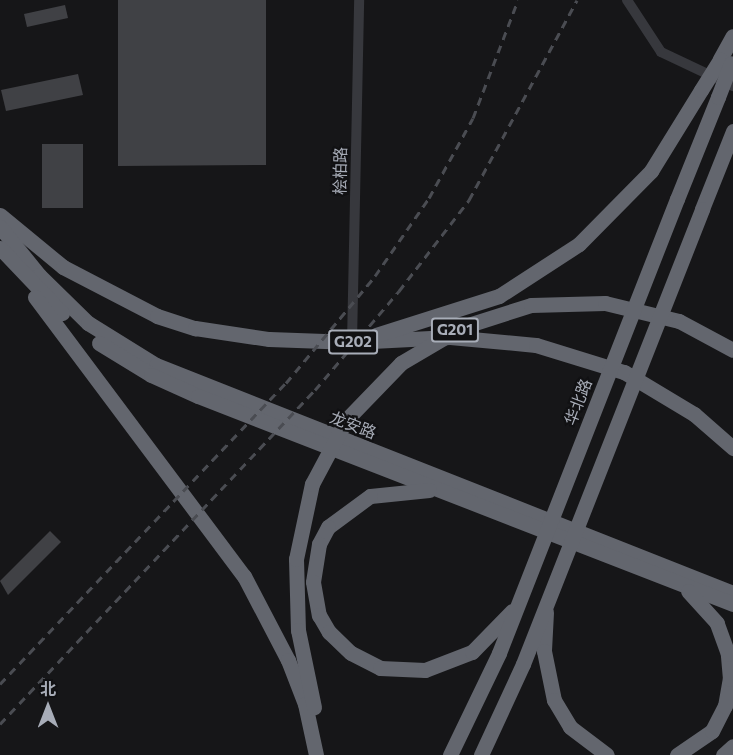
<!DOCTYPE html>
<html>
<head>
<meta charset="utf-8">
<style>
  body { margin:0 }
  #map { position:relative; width:733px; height:755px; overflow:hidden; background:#161618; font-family:Commissioner,"Noto Sans SC",sans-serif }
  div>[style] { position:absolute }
  .building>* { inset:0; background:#404145 }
  .minor>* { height:10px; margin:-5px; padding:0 5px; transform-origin:5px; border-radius:5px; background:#37383d }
  .highway>* { height:15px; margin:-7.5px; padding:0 7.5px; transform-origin:7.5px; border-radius:7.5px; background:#63666e }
  .rail>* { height:3px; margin-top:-1.5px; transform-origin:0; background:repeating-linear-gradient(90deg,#4a4c52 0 8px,transparent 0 14px) }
  .highway-bridge>* { height:15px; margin:-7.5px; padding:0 7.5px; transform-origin:7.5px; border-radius:7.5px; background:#63666e }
  span { translate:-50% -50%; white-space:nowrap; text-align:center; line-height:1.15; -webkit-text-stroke:4.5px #111113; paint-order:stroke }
  .shield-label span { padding:2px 4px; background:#111113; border:2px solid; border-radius:4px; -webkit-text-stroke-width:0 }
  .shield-label { font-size:15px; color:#a8adb8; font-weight:700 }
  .street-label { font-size:16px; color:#a8adb8 }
  .north { position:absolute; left:18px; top:677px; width:60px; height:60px; -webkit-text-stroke:4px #111113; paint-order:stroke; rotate:0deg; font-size:16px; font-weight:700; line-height:24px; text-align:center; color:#a8adb8 }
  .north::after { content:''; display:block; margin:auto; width:21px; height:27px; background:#a8adb8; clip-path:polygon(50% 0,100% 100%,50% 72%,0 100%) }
</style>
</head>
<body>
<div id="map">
  <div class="building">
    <div style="clip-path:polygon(118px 0,266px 0,266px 165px,118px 166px)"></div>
    <div style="clip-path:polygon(65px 5px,68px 18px,27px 27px,24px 14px)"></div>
    <div style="clip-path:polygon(78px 74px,83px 95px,6px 111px,1px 90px)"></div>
    <div style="clip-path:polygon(42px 144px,83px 144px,83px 208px,42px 208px)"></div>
    <div style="clip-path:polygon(50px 531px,61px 542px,8px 595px,0 581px)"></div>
  </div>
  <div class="minor">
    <div style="left:627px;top:0;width:62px;rotate:56.8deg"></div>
    <div style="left:661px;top:52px;width:80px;rotate:25.3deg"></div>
    <div style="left:352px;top:342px;width:342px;rotate:-88.8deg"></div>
  </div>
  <div class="highway">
    <div style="left:720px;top:59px;width:26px;rotate:-61deg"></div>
    <div style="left:677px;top:199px;width:110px;rotate:-68.1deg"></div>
    <div style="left:702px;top:209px;width:84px;rotate:-68.3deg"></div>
    <div style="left:0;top:215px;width:82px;rotate:39.5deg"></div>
    <div style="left:63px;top:267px;width:106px;rotate:27.5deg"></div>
    <div style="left:157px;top:316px;width:40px;rotate:18deg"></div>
    <div style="left:195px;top:328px;width:75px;rotate:8.5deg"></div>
    <div style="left:269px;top:339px;width:83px;rotate:2.1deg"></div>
    <div style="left:352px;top:342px;width:98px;rotate:-2.9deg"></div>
    <div style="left:450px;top:337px;width:86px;rotate:5.3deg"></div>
    <div style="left:536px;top:345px;width:92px;rotate:17.1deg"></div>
    <div style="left:624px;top:372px;width:82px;rotate:31deg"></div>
    <div style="left:694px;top:414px;width:52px;rotate:41.1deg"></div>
    <div style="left:0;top:227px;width:62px;rotate:50.9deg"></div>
    <div style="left:39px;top:275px;width:69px;rotate:44.4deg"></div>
    <div style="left:88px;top:323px;width:80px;rotate:31.7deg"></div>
    <div style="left:156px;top:365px;width:620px;rotate:21.56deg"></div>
    <div style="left:0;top:248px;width:90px;rotate:46.4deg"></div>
    <div style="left:35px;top:297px;width:349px;rotate:53.2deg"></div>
    <div style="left:244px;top:576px;width:95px;rotate:62.4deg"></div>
    <div style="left:288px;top:660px;width:47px;rotate:68.9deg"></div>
    <div style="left:305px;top:704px;width:52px;rotate:77.8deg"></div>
    <div style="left:376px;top:335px;width:129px;rotate:-17.6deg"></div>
    <div style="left:499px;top:296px;width:95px;rotate:-33deg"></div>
    <div style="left:579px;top:244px;width:103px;rotate:-45.4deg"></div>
    <div style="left:651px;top:171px;width:95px;rotate:-58.3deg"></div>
    <div style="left:99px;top:343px;width:61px;rotate:31.6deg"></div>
    <div style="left:151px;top:375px;width:51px;rotate:24.1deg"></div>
    <div style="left:198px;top:396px;width:574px;rotate:21.25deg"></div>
    <div style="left:429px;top:490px;width:59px;rotate:174.2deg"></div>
    <div style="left:370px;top:496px;width:52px;rotate:143.6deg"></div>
    <div style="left:328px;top:527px;width:19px;rotate:118deg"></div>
    <div style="left:319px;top:544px;width:38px;rotate:99deg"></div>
    <div style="left:313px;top:582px;width:34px;rotate:80deg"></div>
    <div style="left:319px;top:615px;width:20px;rotate:60deg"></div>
    <div style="left:329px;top:632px;width:30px;rotate:44deg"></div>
    <div style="left:351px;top:653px;width:33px;rotate:27deg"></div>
    <div style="left:380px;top:668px;width:45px;rotate:2.5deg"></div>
    <div style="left:425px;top:670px;width:50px;rotate:-21deg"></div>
    <div style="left:472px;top:652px;width:57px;rotate:-45.7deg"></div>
    <div style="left:296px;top:559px;width:71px;rotate:88.4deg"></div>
    <div style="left:298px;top:630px;width:79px;rotate:78.3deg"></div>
    <div style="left:546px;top:612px;width:39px;rotate:93deg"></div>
    <div style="left:544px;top:651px;width:50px;rotate:78.5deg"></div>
    <div style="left:554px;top:700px;width:31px;rotate:59deg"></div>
    <div style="left:570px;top:727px;width:46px;rotate:37.1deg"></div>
    <div style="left:677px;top:755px;width:42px;rotate:-34.4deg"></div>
    <div style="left:712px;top:731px;width:28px;rotate:-63deg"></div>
    <div style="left:725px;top:706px;width:27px;rotate:-80deg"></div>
    <div style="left:730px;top:679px;width:25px;rotate:-95deg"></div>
    <div style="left:728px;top:654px;width:33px;rotate:-110deg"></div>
    <div style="left:717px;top:623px;width:43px;rotate:-132.2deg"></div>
    <div style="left:723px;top:755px;width:13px;rotate:-42deg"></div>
  </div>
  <div class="rail">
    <div style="left:0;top:684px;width:415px;rotate:-46.5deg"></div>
    <div style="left:286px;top:383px;width:139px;rotate:-50.2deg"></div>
    <div style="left:375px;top:276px;width:95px;rotate:-55.3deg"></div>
    <div style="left:429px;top:198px;width:91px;rotate:-61.2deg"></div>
    <div style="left:473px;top:118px;width:126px;rotate:-69.1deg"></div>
    <div style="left:0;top:724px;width:459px;rotate:-46.7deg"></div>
    <div style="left:315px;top:390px;width:130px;rotate:-49.7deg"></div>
    <div style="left:399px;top:291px;width:115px;rotate:-52.4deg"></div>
    <div style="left:469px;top:200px;width:227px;rotate:-61.6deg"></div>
  </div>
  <div class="highway-bridge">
    <div style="left:701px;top:90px;width:36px;rotate:-58deg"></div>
    <div style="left:718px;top:97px;width:36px;rotate:-69deg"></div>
    <div style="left:296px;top:559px;width:77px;rotate:-78deg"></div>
    <div style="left:312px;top:484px;width:72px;rotate:-62deg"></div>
    <div style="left:346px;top:420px;width:79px;rotate:-46deg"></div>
    <div style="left:401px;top:363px;width:71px;rotate:-30.5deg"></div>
    <div style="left:462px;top:327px;width:72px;rotate:-17.7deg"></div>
    <div style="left:531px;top:305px;width:74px;rotate:-1.5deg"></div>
    <div style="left:605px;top:303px;width:76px;rotate:13.7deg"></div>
    <div style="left:679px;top:321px;width:61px;rotate:28.2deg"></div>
    <div style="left:450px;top:755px;width:113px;rotate:-64.3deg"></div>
    <div style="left:499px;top:653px;width:488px;rotate:-68.6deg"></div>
    <div style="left:481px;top:755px;width:100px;rotate:-65.2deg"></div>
    <div style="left:523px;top:664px;width:489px;rotate:-68.5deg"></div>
  </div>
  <div class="shield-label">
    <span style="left:455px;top:330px">G201</span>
    <span style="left:353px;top:342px">G202</span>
  </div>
  <div class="street-label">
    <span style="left:340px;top:171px;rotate:-89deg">桧柏路</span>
    <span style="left:578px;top:402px;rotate:-69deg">华北路</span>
    <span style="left:353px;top:425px;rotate:21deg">龙安路</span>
  </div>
  <div class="north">北</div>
</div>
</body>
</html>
